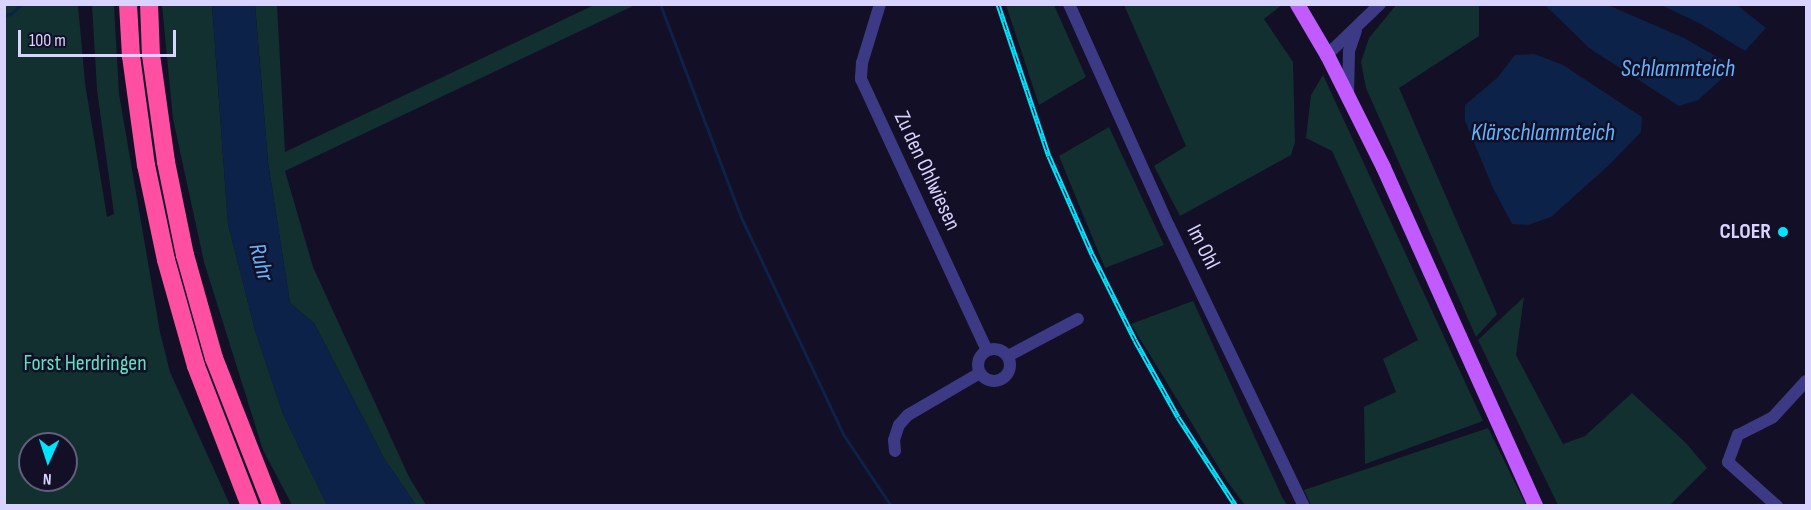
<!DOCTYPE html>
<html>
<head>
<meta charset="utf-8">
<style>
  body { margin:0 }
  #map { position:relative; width:1811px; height:510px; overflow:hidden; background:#130f26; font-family:"Sofia Sans Condensed",sans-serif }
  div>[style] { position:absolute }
  .green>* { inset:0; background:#12302f }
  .water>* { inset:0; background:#0c2248 }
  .stream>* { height:3px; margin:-1.5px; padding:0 1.5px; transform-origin:1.5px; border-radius:1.5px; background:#0c2248 }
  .minor>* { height:12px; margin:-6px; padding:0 6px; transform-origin:6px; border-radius:6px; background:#3d3a85 }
  .minor>.ring { margin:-6px; padding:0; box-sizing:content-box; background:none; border:12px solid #3d3a85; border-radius:50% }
  .primary>* { height:15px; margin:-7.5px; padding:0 7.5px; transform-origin:7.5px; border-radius:7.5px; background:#c25bff }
  .motorway>* { height:18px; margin:-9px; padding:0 9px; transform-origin:9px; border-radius:9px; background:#ff4fa3 }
  .rail>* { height:5px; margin-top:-2.5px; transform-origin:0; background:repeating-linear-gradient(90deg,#130f26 0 9px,#00e5ff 0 18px); box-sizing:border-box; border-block:2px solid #00e5ff }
  .dots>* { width:16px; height:16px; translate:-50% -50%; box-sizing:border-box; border:3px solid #130f26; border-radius:50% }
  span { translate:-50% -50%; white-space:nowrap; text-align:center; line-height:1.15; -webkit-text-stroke:5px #130f26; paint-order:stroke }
  .street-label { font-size:22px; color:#d9d4ff }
  .poi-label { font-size:22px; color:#d9d4ff; font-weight:700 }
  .right { translate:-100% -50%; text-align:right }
  .park-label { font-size:22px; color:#5fe0c0 }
  .water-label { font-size:24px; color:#62b6ff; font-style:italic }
  .frame { position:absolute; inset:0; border:6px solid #d9d4ff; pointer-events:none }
  .north { position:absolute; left:18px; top:432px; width:60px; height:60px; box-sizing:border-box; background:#130f26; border:2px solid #625e7d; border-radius:50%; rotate:183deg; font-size:16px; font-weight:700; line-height:24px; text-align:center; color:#d9d4ff }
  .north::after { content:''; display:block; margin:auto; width:21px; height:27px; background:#00e5ff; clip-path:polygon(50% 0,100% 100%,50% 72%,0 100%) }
  .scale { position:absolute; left:18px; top:30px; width:158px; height:27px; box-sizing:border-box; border:3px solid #d9d4ff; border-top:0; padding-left:8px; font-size:18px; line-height:21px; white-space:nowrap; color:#d9d4ff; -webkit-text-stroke:4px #130f26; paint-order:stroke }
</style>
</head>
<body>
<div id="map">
  <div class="green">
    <div style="clip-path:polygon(1397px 4px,1479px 5px,1479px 36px,1399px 88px,1497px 314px,1476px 337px,1366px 88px,1361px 62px,1369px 38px)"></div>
    <div style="clip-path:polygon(evenodd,4px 5px,78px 5px,85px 83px,107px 217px,114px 214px,97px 90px,92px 5px,114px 5px,119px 94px,160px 332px,170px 372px,230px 505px,5px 505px,4px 5px,30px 444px,66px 444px,66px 480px,30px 480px,30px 444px)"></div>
    <div style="clip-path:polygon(162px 5px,212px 5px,228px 224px,255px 330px,283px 414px,327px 505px,292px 505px,263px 450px,204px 262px,173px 119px)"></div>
    <div style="clip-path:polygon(255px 5px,277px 5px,285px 152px,594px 5px,635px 5px,285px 171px,313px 267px,409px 477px,426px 505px,416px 505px,385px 460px,314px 323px,290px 303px,268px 162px)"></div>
    <div style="clip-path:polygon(1006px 5px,1054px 5px,1086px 77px,1039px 105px)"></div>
    <div style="clip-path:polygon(1124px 5px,1282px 5px,1264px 19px,1293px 62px,1295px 142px,1291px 155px,1180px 216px,1154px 166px,1186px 146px)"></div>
    <div style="clip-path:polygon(1323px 75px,1483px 421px,1365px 464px,1364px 407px,1396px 392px,1383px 359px,1418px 340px,1332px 151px,1306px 138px,1311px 95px)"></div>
    <div style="clip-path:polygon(1109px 127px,1164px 245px,1105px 268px,1059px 156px)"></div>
    <div style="clip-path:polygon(1524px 297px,1516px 355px,1563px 444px,1585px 436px,1632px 393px,1686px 443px,1707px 468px,1670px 505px,1558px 505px,1478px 340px)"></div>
    <div style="clip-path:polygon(1193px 301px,1282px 497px,1287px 505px,1245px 505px,1227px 481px,1131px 324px)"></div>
    <div style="clip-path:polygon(1488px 428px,1526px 505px,1311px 505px,1304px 490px)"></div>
  </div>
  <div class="water">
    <div style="clip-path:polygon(212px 5px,255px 5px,268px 162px,290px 303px,314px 323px,385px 460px,416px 505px,327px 505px,283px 414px,255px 330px,228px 224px)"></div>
    <div style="clip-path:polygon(1545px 5px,1608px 5px,1684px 38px,1735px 67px,1698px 100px,1679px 106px,1589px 48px)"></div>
    <div style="clip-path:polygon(1661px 5px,1737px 5px,1766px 28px,1745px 51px,1701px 24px)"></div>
    <div style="clip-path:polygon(1534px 54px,1563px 65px,1642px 117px,1641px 132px,1609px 165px,1551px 217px,1528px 225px,1512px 224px,1493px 188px,1465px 121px,1465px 105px,1497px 78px,1515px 55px)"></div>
  </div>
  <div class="stream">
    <div style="left:660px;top:4px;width:226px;rotate:69.2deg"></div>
    <div style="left:740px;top:215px;width:242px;rotate:64.8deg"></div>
    <div style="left:843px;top:434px;width:87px;rotate:56.3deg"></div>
    <div style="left:4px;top:15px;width:7px;rotate:-8deg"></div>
    <div style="left:11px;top:14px;width:14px;rotate:-45deg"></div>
  </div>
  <div class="minor">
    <div style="left:880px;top:4px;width:62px;rotate:107deg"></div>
    <div style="left:862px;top:63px;width:16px;rotate:94deg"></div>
    <div style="left:861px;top:79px;width:299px;rotate:65.1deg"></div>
    <div style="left:1069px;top:4px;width:243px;rotate:65.8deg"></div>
    <div style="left:1169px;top:226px;width:311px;rotate:64.3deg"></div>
    <div style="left:1327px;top:55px;width:74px;rotate:-43.9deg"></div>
    <div style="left:1348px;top:96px;width:45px;rotate:-88.7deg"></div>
    <div style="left:1349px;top:51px;width:21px;rotate:-71deg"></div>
    <div class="ring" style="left:978px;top:349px;width:20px;height:20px"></div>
    <div style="left:1008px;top:356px;width:79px;rotate:-27.9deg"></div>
    <div style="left:895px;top:451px;width:11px;rotate:-95deg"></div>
    <div style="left:894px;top:440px;width:16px;rotate:-72deg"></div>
    <div style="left:899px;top:425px;width:13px;rotate:-48deg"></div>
    <div style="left:908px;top:415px;width:83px;rotate:-30.3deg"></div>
    <div style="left:1777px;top:506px;width:66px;rotate:-138.1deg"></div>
    <div style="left:1728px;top:462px;width:29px;rotate:-70deg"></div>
    <div style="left:1738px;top:435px;width:39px;rotate:-27deg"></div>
    <div style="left:1773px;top:417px;width:49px;rotate:-47.5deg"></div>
  </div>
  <div class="primary">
    <div style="left:1297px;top:4px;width:59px;rotate:59.5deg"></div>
    <div style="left:1327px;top:55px;width:125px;rotate:63.4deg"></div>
    <div style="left:1383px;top:167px;width:372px;rotate:65.8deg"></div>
  </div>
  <div class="motorway">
    <div style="left:128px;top:4px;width:52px;rotate:86.7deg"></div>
    <div style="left:131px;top:56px;width:110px;rotate:82.2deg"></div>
    <div style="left:146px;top:165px;width:97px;rotate:78.1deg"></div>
    <div style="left:166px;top:260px;width:110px;rotate:74.2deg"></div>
    <div style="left:196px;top:366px;width:150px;rotate:68.9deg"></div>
    <div style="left:149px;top:4px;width:51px;rotate:87.8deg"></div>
    <div style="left:151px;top:55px;width:108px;rotate:82deg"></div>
    <div style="left:166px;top:162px;width:95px;rotate:78.5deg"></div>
    <div style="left:185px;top:255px;width:107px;rotate:74.3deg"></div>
    <div style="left:214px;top:358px;width:159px;rotate:68.6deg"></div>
  </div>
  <div class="rail">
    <div style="left:998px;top:4px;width:160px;rotate:71.5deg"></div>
    <div style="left:1049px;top:156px;width:107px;rotate:66.3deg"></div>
    <div style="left:1092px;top:254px;width:96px;rotate:63.4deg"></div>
    <div style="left:1135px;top:340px;width:88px;rotate:60.8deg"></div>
    <div style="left:1178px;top:417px;width:106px;rotate:56.9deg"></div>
  </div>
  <div class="dots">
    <div style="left:1783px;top:232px;background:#00e5ff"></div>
  </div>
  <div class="street-label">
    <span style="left:927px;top:171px;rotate:65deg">Zu den Ohlwiesen</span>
    <span style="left:1203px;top:247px;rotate:63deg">Im Ohl</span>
  </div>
  <div class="poi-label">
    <span class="right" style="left:1771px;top:232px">CLOER</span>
  </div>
  <div class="park-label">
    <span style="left:85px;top:364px">Forst Herdringen</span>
  </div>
  <div class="water-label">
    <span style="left:1678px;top:69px">Schlammteich</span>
    <span style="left:1543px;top:133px">Klärschlammteich</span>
    <span style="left:261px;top:262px;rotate:75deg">Ruhr</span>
  </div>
  <div class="frame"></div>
  <div class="north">N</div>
  <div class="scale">100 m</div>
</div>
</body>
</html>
